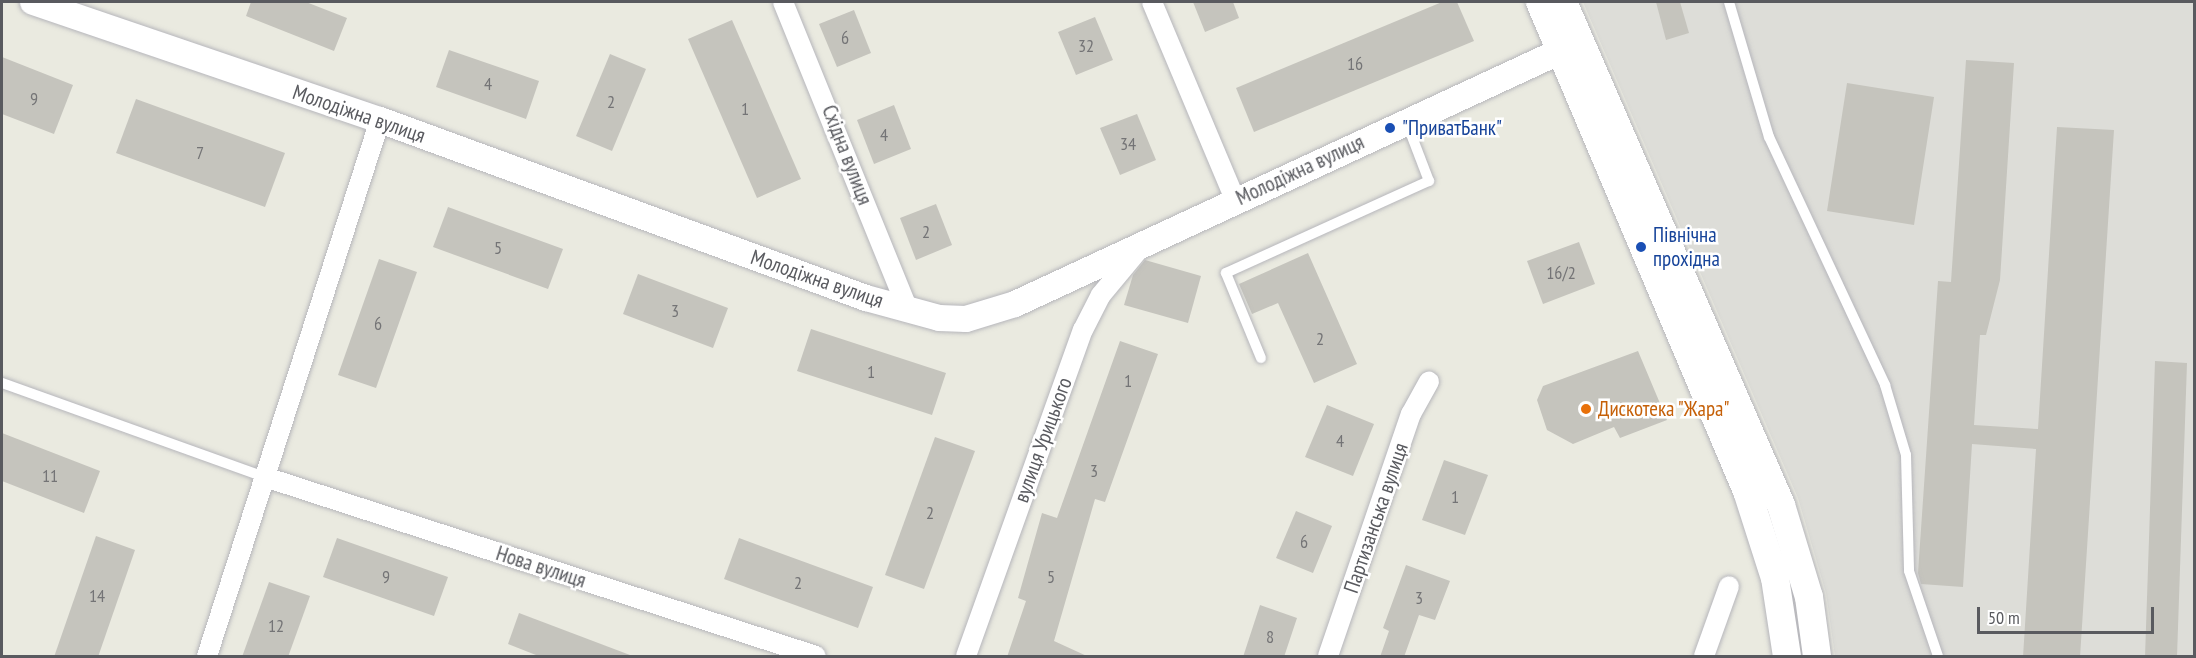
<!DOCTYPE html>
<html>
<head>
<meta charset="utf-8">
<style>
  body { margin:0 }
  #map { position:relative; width:2196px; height:658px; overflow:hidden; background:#eaeae0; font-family:"PT Sans Narrow",sans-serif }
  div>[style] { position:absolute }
  .industrial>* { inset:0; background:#ddddd8 }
  .building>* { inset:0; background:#c5c4bd }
  .roads { filter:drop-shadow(0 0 2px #b6b6bb) drop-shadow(0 0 2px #b6b6bb) }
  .service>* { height:10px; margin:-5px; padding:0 5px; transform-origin:5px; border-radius:5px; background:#fff }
  .minor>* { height:20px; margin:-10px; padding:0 10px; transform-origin:10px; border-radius:10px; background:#fff }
  .tertiary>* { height:26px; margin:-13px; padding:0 13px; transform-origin:13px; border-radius:13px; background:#fff }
  .secondary>* { height:28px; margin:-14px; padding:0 14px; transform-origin:14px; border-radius:14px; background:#fff }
  .dots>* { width:16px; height:16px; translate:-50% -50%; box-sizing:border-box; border:3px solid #fff; border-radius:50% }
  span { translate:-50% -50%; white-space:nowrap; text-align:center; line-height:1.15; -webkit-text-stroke:5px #fff; paint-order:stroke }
  .number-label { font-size:18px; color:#747476 }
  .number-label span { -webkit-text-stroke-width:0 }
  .street-label { font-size:21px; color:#595a5f }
  .transit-label { font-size:21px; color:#164399 }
  .left { translate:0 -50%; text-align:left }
  .food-label { font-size:21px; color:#c56008 }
  .frame { position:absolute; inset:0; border:3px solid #595a5f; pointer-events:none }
  .scale { position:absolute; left:1977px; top:607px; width:177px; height:27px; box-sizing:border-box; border:3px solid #595a5f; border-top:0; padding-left:8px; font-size:18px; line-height:21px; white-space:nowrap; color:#595a5f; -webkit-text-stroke:4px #fff; paint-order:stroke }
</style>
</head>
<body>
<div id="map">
  <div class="industrial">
    <div style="clip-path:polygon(1583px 2px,2194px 2px,2194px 656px,1835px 656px,1826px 593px,1798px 498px)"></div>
  </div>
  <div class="building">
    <div style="clip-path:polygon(251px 2px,306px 2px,347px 18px,334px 51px,246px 16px)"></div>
    <div style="clip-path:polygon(1193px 2px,1233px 2px,1239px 18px,1205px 32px)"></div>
    <div style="clip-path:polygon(1442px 2px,1457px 2px,1474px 41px,1254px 132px,1236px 88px)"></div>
    <div style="clip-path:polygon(1656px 2px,1680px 2px,1689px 33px,1666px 40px)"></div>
    <div style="clip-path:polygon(854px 10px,871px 53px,837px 67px,819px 24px)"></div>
    <div style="clip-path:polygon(1095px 17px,1113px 60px,1076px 75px,1058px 32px)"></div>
    <div style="clip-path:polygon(732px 20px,801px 179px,757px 198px,688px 39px)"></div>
    <div style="clip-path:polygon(449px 50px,539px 81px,526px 119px,436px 87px)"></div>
    <div style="clip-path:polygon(610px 54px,646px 69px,612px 151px,576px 136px)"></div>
    <div style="clip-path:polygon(2px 57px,73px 85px,54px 134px,2px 114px)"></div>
    <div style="clip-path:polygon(1966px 60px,2014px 63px,2000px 280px,1986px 335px,1980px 335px,1974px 425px,2038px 429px,2057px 127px,2114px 130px,2080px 657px,2023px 657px,2036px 449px,1972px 444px,1963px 587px,1921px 584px,1918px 573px,1938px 281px,1951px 282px)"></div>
    <div style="clip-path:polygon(1847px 83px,1934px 97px,1914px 225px,1827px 211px)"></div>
    <div style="clip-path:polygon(136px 99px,285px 153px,265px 207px,116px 153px)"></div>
    <div style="clip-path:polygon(894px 105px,911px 149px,874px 164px,857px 120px)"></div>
    <div style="clip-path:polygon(1137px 114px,1156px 160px,1120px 175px,1100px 128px)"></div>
    <div style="clip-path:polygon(936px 204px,952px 245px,916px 260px,900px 218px)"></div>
    <div style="clip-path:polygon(448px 207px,563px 249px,548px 289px,433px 247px)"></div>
    <div style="clip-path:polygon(1579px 242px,1595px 284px,1543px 304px,1527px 261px)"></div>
    <div style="clip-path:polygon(1308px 253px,1357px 364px,1314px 383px,1278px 303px,1252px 314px,1239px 284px)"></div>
    <div style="clip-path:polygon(379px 259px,417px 272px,376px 388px,338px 375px)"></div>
    <div style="clip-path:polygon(1145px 260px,1201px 276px,1188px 323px,1124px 305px,1133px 275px)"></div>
    <div style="clip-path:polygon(638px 274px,728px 308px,713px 348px,623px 314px)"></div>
    <div style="clip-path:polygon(811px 329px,946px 373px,932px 415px,797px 371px)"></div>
    <div style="clip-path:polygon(1120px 341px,1158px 354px,1105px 502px,1095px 499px,1054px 641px,1089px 657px,1007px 657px,1026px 601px,1018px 598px,1042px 513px,1057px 518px)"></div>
    <div style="clip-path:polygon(1638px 351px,1667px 420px,1620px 438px,1614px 427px,1573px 444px,1547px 430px,1537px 400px,1543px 386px)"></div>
    <div style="clip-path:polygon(2155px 361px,2187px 363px,2177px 657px,2145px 657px)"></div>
    <div style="clip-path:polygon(1327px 405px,1374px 424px,1353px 476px,1305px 457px)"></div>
    <div style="clip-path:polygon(2px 433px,100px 471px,84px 513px,2px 481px)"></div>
    <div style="clip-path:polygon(935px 437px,975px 451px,924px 589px,885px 575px)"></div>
    <div style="clip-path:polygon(1444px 460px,1488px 475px,1465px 535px,1422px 520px)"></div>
    <div style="clip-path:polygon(1296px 511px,1332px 526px,1313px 573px,1276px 558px)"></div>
    <div style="clip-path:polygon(96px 536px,135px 550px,98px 657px,54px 657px)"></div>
    <div style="clip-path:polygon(337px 538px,448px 577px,434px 616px,323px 577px)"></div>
    <div style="clip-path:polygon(739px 538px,873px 587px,858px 628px,724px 579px)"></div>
    <div style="clip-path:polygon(1406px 565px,1450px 581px,1435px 620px,1419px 615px,1404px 657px,1380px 657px,1389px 631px,1383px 628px)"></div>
    <div style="clip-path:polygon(269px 582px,310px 596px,288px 657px,242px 657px)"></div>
    <div style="clip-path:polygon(1260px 605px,1297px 618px,1284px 657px,1243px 657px)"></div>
    <div style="clip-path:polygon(519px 613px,630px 655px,630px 657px,541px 657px,508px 644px)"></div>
  </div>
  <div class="roads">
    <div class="service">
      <div style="left:1729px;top:2px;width:141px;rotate:73.5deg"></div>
      <div style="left:1769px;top:137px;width:274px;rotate:64.9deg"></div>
      <div style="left:1885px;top:385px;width:73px;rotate:73.3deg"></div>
      <div style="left:1906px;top:455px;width:116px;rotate:88.5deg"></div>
      <div style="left:1909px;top:571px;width:90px;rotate:71.2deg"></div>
      <div style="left:1261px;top:358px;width:92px;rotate:-112.4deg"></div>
      <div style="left:1226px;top:273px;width:223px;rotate:-24.4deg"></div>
      <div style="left:1429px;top:181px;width:64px;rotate:-111deg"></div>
      <div style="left:2px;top:383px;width:279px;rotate:19.7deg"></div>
    </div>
    <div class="minor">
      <div style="left:783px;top:2px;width:332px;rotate:67.9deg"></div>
      <div style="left:1152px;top:2px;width:214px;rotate:67.2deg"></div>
      <div style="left:265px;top:477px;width:579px;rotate:18deg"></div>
      <div style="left:207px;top:656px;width:563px;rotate:-72.11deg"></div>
      <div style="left:966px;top:656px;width:346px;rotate:-70.3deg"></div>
      <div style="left:1083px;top:330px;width:39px;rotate:-63deg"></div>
      <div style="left:1101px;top:295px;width:61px;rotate:-50.3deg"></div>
      <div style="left:1328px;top:656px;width:256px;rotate:-71.1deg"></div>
      <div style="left:1411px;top:414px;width:37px;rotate:-61deg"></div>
      <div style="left:1704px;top:656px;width:74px;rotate:-70.3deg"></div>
    </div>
    <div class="tertiary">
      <div style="left:33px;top:2px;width:367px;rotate:18.8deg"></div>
      <div style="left:380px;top:120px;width:518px;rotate:20.12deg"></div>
      <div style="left:866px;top:298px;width:76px;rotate:15.3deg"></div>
      <div style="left:939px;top:318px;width:27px;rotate:2deg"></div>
      <div style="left:966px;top:319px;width:51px;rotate:-17deg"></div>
      <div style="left:1015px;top:304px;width:621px;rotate:-24.87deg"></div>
    </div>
    <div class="secondary">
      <div style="left:1540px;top:2px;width:531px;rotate:67.06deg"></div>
      <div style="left:1747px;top:491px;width:91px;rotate:72.2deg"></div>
      <div style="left:1775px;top:578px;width:79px;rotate:81.3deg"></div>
      <div style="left:1563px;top:2px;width:548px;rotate:66.57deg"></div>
      <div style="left:1781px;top:505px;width:96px;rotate:73.1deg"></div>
      <div style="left:1809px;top:597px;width:60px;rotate:82.3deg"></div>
    </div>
  </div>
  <div class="dots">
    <div style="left:1390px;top:128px;background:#1a4fb4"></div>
    <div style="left:1641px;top:247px;background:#1a4fb4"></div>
    <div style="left:1586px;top:409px;background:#e8710a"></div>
  </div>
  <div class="number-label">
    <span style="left:845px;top:38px">6</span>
    <span style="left:1086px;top:46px">32</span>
    <span style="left:1355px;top:64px">16</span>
    <span style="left:488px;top:84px">4</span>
    <span style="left:34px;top:99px">9</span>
    <span style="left:611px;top:102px">2</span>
    <span style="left:745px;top:109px">1</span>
    <span style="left:884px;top:135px">4</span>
    <span style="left:1128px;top:144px">34</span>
    <span style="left:200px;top:153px">7</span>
    <span style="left:926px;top:232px">2</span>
    <span style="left:498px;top:248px">5</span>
    <span style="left:1561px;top:273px">16/2</span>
    <span style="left:675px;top:311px">3</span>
    <span style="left:378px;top:324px">6</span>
    <span style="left:1320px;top:339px">2</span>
    <span style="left:871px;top:372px">1</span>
    <span style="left:1128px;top:381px">1</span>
    <span style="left:1340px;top:441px">4</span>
    <span style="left:1094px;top:471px">3</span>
    <span style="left:50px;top:476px">11</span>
    <span style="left:1455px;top:497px">1</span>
    <span style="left:930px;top:513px">2</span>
    <span style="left:1304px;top:542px">6</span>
    <span style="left:386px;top:577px">9</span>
    <span style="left:1051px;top:577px">5</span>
    <span style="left:798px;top:583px">2</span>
    <span style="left:97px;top:596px">14</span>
    <span style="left:1419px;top:598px">3</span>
    <span style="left:276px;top:626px">12</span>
    <span style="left:1270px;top:637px">8</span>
  </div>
  <div class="street-label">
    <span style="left:359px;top:114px;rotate:19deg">Молодіжна вулиця</span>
    <span style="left:847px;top:155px;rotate:69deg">Східна вулиця</span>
    <span style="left:1300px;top:170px;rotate:-25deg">Молодіжна вулиця</span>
    <span style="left:817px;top:279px;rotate:19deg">Молодіжна вулиця</span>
    <span style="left:1043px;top:440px;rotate:-70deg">вулиця Урицького</span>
    <span style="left:1376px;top:518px;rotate:-71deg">Партизанська вулиця</span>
    <span style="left:541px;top:567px;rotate:18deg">Нова вулиця</span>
  </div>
  <div class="transit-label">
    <span class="left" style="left:1402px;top:128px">"ПриватБанк"</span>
    <span class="left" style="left:1653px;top:247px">Північна<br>прохідна</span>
  </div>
  <div class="food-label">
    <span class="left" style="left:1598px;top:409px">Дискотека "Жара"</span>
  </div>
  <div class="frame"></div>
  <div class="scale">50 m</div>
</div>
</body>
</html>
